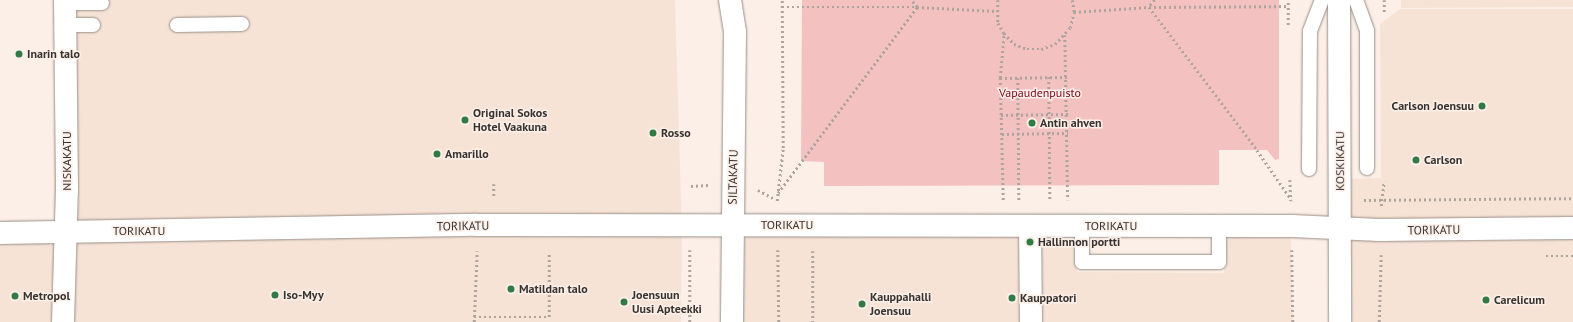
<!DOCTYPE html>
<html>
<head>
<meta charset="utf-8">
<style>
  body { margin:0 }
  #map { position:relative; width:1573px; height:322px; overflow:hidden; background:#fcefe7; font-family:"PT Sans",sans-serif }
  div>[style] { position:absolute }
  .built>* { inset:0; background:#f6e3d6 }
  .green>* { inset:0; background:#f4c1c1 }
  .path>* { height:2.5px; margin-top:-1.25px; transform-origin:0; background:repeating-linear-gradient(90deg,#aea49e 0 2px,transparent 0 5px) }
  .roads { filter:drop-shadow(0 0 1px #998e87) drop-shadow(0 0 1px #998e87) }
  .lane>* { height:14px; margin:-7px; padding:0 7px; transform-origin:7px; border-radius:7px; background:#fff }
  .street>* { height:22px; margin:-11px; padding:0 11px; transform-origin:11px; border-radius:11px; background:#fff }
  .dots>* { width:11px; height:11px; translate:-50% -50%; box-sizing:border-box; border:2px solid #fcefe7; border-radius:50% }
  span { translate:-50% -50%; white-space:nowrap; text-align:center; line-height:1.15; -webkit-text-stroke:3px #fcefe7; paint-order:stroke }
  .poi-label { font-size:12px; color:#373330; font-weight:700 }
  .left { translate:0 -50%; text-align:left }
  .right { translate:-100% -50%; text-align:right }
  .park-label { font-size:12px; color:#7d0421 }
  .street-label { font-size:12px; color:#373330 }
</style>
</head>
<body>
<div id="map">
  <div class="built">
    <div style="clip-path:polygon(56px 0,675px 0,682px 234px,681px 322px,0 322px,0 227px,54px 226px)"></div>
    <div style="clip-path:polygon(1401px 0,1573px 0,1573px 7px,1401px 8px)"></div>
    <div style="clip-path:polygon(1400px 9px,1573px 9px,1573px 322px,1348px 322px,1350px 179px,1381px 178px,1380px 24px)"></div>
    <div style="clip-path:polygon(732px 233px,1077px 234px,1077px 272px,1224px 273px,1225px 234px,1291px 235px,1293px 322px,732px 322px)"></div>
  </div>
  <div class="green">
    <div style="clip-path:polygon(802px 0,1279px 0,1279px 159px,1275px 160px,1267px 150px,1219px 150px,1219px 185px,824px 186px,824px 162px,801px 161px)"></div>
  </div>
  <div class="path">
    <div style="left:998px;top:0;width:23px;rotate:90deg"></div>
    <div style="left:998px;top:23px;width:12px;rotate:59deg"></div>
    <div style="left:1004px;top:33px;width:15px;rotate:48deg"></div>
    <div style="left:1014px;top:44px;width:14px;rotate:21deg"></div>
    <div style="left:1027px;top:49px;width:14px"></div>
    <div style="left:1041px;top:49px;width:15px;rotate:-20deg"></div>
    <div style="left:1055px;top:44px;width:22px;rotate:-47deg"></div>
    <div style="left:1070px;top:28px;width:16px;rotate:-76deg"></div>
    <div style="left:1074px;top:12px;width:12px;rotate:-99deg"></div>
    <div style="left:1155px;top:0;width:9px;rotate:131deg"></div>
    <div style="left:1149px;top:7px;width:179px;rotate:52.9deg"></div>
    <div style="left:1257px;top:150px;width:60px;rotate:55.2deg"></div>
    <div style="left:782px;top:7px;width:135px"></div>
    <div style="left:917px;top:7px;width:80px;rotate:2.9deg"></div>
    <div style="left:1074px;top:12px;width:75px;rotate:-3.8deg"></div>
    <div style="left:1149px;top:7px;width:139px;rotate:-0.4deg"></div>
    <div style="left:1384px;top:12px;width:12px;rotate:-90deg"></div>
    <div style="left:1288px;top:25px;width:25px;rotate:-90deg"></div>
    <div style="left:1065px;top:35px;width:165px;rotate:89deg"></div>
    <div style="left:1049px;top:77px;width:123px;rotate:89.5deg"></div>
    <div style="left:1000px;top:78px;width:68px;rotate:-0.8deg"></div>
    <div style="left:1018px;top:78px;width:122px;rotate:89.5deg"></div>
    <div style="left:1001px;top:115px;width:67px;rotate:-0.9deg"></div>
    <div style="left:1002px;top:134px;width:66px;rotate:-0.9deg"></div>
    <div style="left:1290px;top:180px;width:21px;rotate:87deg"></div>
    <div style="left:494px;top:184px;width:14px;rotate:90deg"></div>
    <div style="left:691px;top:186px;width:17px;rotate:-3deg"></div>
    <div style="left:758px;top:190px;width:19px;rotate:28deg"></div>
    <div style="left:778px;top:193px;width:232px;rotate:-53.2deg"></div>
    <div style="left:917px;top:7px;width:9px;rotate:-131deg"></div>
    <div style="left:1003px;top:200px;width:122px;rotate:-91.4deg"></div>
    <div style="left:1000px;top:78px;width:45px;rotate:-84.9deg"></div>
    <div style="left:1364px;top:200px;width:209px;rotate:-0.5deg"></div>
    <div style="left:777px;top:201px;width:53px;rotate:-83.5deg"></div>
    <div style="left:783px;top:148px;width:148px;rotate:-90.4deg"></div>
    <div style="left:1381px;top:206px;width:25px;rotate:-83deg"></div>
    <div style="left:690px;top:250px;width:72px;rotate:90deg"></div>
    <div style="left:778px;top:250px;width:72px;rotate:89.2deg"></div>
    <div style="left:1292px;top:250px;width:72px;rotate:89.2deg"></div>
    <div style="left:813px;top:251px;width:71px;rotate:90deg"></div>
    <div style="left:1546px;top:256px;width:27px"></div>
    <div style="left:474px;top:317px;width:75px"></div>
    <div style="left:549px;top:317px;width:65px;rotate:-90deg"></div>
    <div style="left:474px;top:322px;width:71px;rotate:-87.6deg"></div>
    <div style="left:1379px;top:322px;width:67px;rotate:-88.3deg"></div>
  </div>
  <div class="roads">
    <div class="lane">
      <div style="left:1356px;top:0;width:33px;rotate:70deg"></div>
      <div style="left:1367px;top:31px;width:137px;rotate:90deg"></div>
      <div style="left:65px;top:3px;width:37px"></div>
      <div style="left:66px;top:25px;width:27px"></div>
      <div style="left:177px;top:25px;width:65px;rotate:-0.9deg"></div>
      <div style="left:1309px;top:169px;width:138px;rotate:-89.6deg"></div>
      <div style="left:1310px;top:31px;width:33px;rotate:-69deg"></div>
      <div style="left:1082px;top:226px;width:36px;rotate:90deg"></div>
      <div style="left:1082px;top:262px;width:137px"></div>
      <div style="left:1219px;top:262px;width:36px;rotate:-90deg"></div>
    </div>
    <div class="street">
      <div style="left:730px;top:0;width:32px;rotate:81deg"></div>
      <div style="left:735px;top:32px;width:290px;rotate:90.6deg"></div>
      <div style="left:1339px;top:0;width:322px;rotate:89.8deg"></div>
      <div style="left:1030px;top:227px;width:95px;rotate:89.4deg"></div>
      <div style="left:0;top:233px;width:477px;rotate:-1deg"></div>
      <div style="left:477px;top:225px;width:815px;rotate:0.07deg"></div>
      <div style="left:1292px;top:226px;width:87px;rotate:2.6deg"></div>
      <div style="left:1379px;top:230px;width:194px;rotate:-0.6deg"></div>
      <div style="left:63px;top:322px;width:132px;rotate:-88.3deg"></div>
      <div style="left:67px;top:190px;width:190px;rotate:-90.6deg"></div>
    </div>
  </div>
  <div class="dots">
    <div style="left:19px;top:54px;background:#317945"></div>
    <div style="left:1482px;top:106px;background:#317945"></div>
    <div style="left:465px;top:120px;background:#317945"></div>
    <div style="left:1032px;top:123px;background:#317945"></div>
    <div style="left:653px;top:133px;background:#317945"></div>
    <div style="left:437px;top:154px;background:#317945"></div>
    <div style="left:1416px;top:160px;background:#317945"></div>
    <div style="left:1030px;top:242px;background:#317945"></div>
    <div style="left:511px;top:289px;background:#317945"></div>
    <div style="left:275px;top:295px;background:#317945"></div>
    <div style="left:15px;top:296px;background:#317945"></div>
    <div style="left:1012px;top:298px;background:#317945"></div>
    <div style="left:1486px;top:300px;background:#317945"></div>
    <div style="left:624px;top:302px;background:#317945"></div>
    <div style="left:862px;top:304px;background:#317945"></div>
  </div>
  <div class="poi-label">
    <span class="left" style="left:27px;top:54px">Inarin talo</span>
    <span class="right" style="left:1474px;top:106px">Carlson Joensuu</span>
    <span class="left" style="left:473px;top:120px">Original Sokos<br>Hotel Vaakuna</span>
    <span class="left" style="left:1040px;top:123px">Antin ahven</span>
    <span class="left" style="left:661px;top:133px">Rosso</span>
    <span class="left" style="left:445px;top:154px">Amarillo</span>
    <span class="left" style="left:1424px;top:160px">Carlson</span>
    <span class="left" style="left:1038px;top:242px">Hallinnon portti</span>
    <span class="left" style="left:519px;top:289px">Matildan talo</span>
    <span class="left" style="left:283px;top:295px">Iso-Myy</span>
    <span class="left" style="left:632px;top:302px">Joensuun<br>Uusi Apteekki</span>
    <span class="left" style="left:23px;top:296px">Metropol</span>
    <span class="left" style="left:870px;top:304px">Kauppahalli<br>Joensuu</span>
    <span class="left" style="left:1020px;top:298px">Kauppatori</span>
    <span class="left" style="left:1494px;top:300px">Carelicum</span>
  </div>
  <div class="park-label">
    <span style="left:1040px;top:93px">Vapaudenpuisto</span>
  </div>
  <div class="street-label">
    <span style="left:67px;top:161px;rotate:-90deg">NISKAKATU</span>
    <span style="left:1340px;top:161px;rotate:-90deg">KOSKIKATU</span>
    <span style="left:733px;top:177px;rotate:-89deg">SILTAKATU</span>
    <span style="left:787px;top:225px">TORIKATU</span>
    <span style="left:463px;top:226px;rotate:-1deg">TORIKATU</span>
    <span style="left:1111px;top:226px">TORIKATU</span>
    <span style="left:1434px;top:230px;rotate:-1deg">TORIKATU</span>
    <span style="left:139px;top:231px">TORIKATU</span>
  </div>
</div>
</body>
</html>
